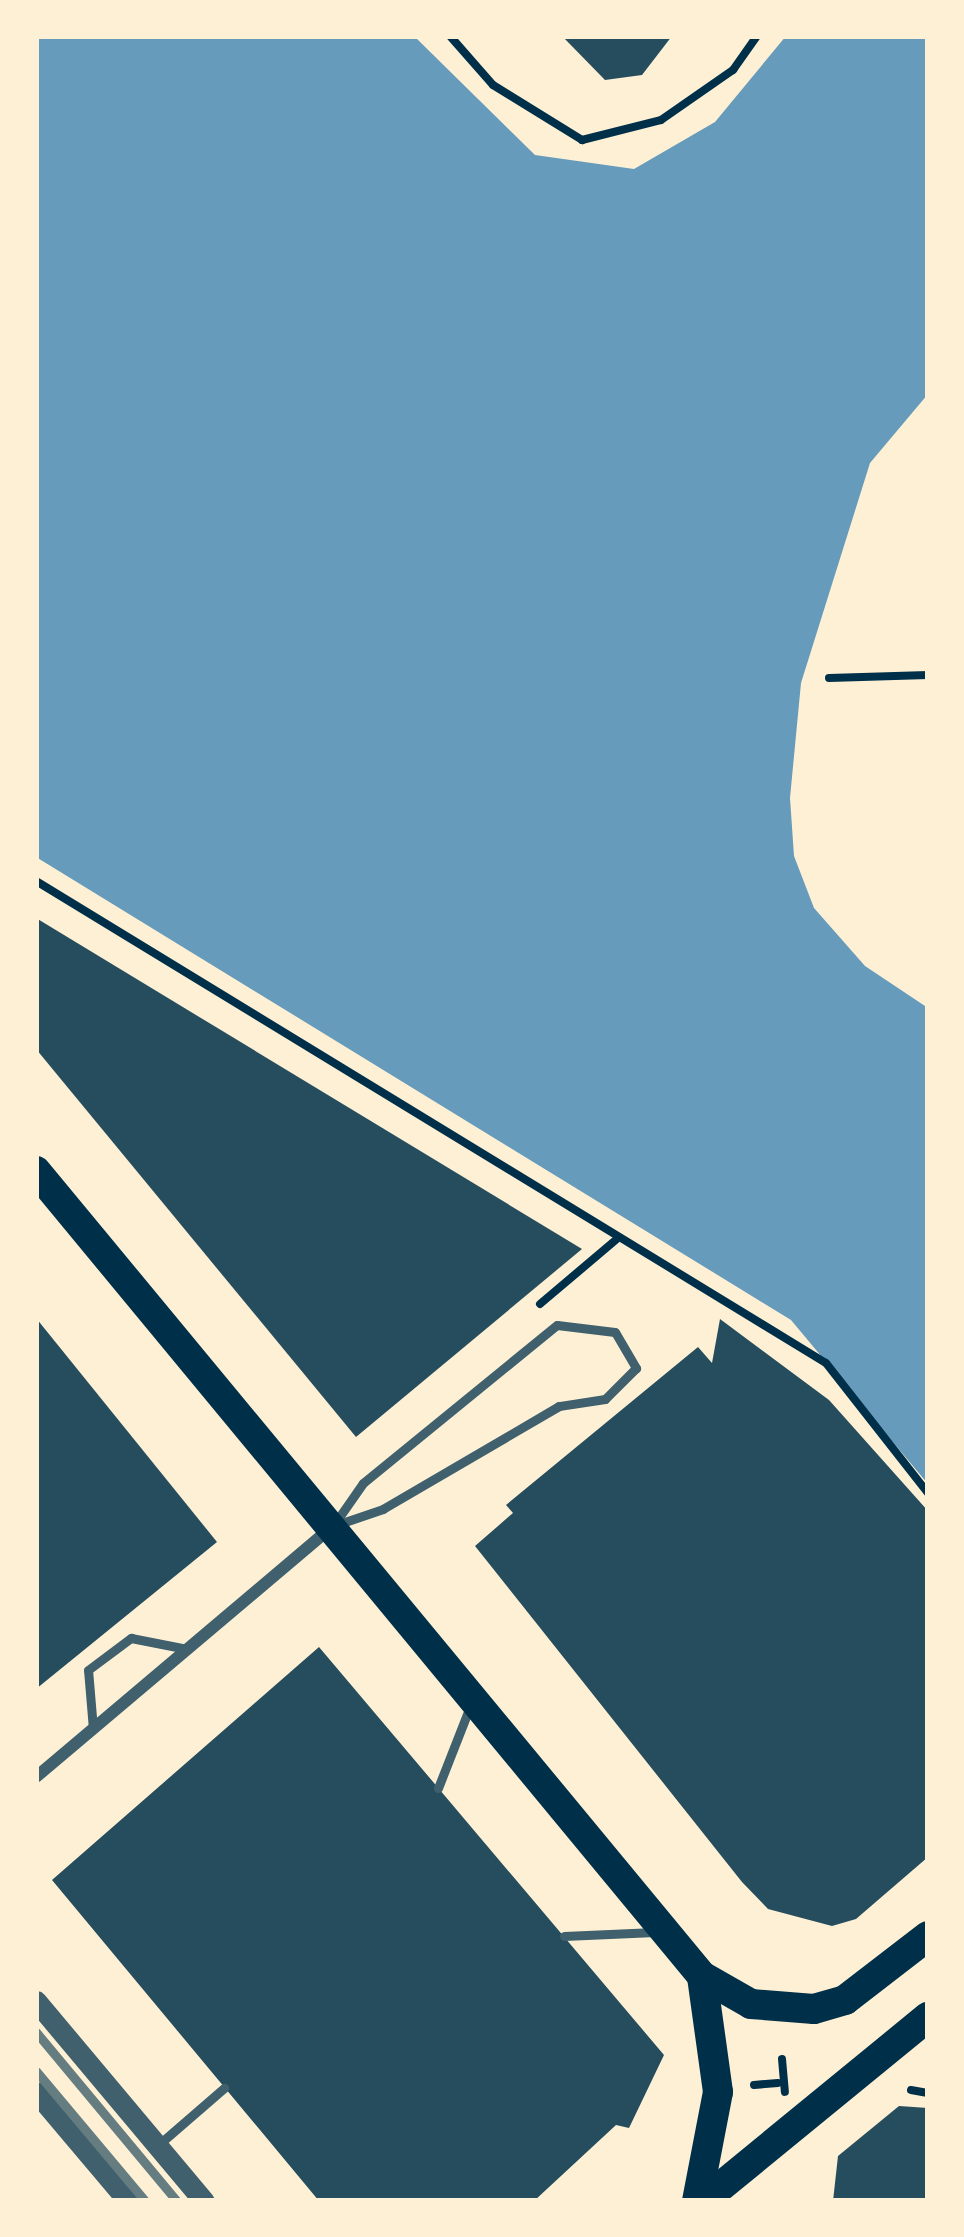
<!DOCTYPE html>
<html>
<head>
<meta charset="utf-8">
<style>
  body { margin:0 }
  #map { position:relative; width:964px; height:2237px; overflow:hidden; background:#fdf0d5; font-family:"Titillium Web",sans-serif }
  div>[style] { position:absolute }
  .water>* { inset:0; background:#669bbc }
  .building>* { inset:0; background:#264d5e }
  .path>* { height:8px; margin:-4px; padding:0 4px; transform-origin:4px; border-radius:4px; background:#003049 }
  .service>* { height:9px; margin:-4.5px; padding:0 4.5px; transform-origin:4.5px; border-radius:4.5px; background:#3f606c }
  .minor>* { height:12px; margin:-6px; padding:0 6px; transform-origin:6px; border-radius:6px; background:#3f606c }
  .tertiary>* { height:21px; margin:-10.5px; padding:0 10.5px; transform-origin:10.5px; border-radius:10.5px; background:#3f606c }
  .primary>* { height:30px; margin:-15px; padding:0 15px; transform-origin:15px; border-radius:15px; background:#003049 }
  .rail>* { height:9px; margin:-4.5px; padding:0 4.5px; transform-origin:4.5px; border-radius:4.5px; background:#657d81 }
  span { translate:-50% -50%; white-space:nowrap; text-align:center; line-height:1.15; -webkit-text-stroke:12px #fdf0d5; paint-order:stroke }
  .frame { position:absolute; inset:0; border:39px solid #fdf0d5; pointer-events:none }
</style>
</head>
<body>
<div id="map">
  <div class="water">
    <div style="clip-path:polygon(36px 36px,414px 36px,535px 155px,634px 169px,715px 122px,786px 36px,928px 36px,928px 394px,870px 463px,801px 683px,790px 798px,794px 856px,814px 908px,865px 966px,928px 1008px,928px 1484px,791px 1320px,36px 857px)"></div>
  </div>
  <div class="building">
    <div style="clip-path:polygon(562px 36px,672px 36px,642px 75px,605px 80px)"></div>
    <div style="clip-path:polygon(36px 918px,582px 1249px,356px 1437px,36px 1049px)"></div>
    <div style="clip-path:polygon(36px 1318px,217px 1542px,36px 1689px)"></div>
    <div style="clip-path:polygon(720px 1319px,829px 1400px,928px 1511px,928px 1857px,856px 1919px,832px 1926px,768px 1909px,742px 1882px,475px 1546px,513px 1513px,506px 1505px,698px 1347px,712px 1363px)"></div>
    <div style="clip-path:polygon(319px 1647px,664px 2055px,629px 2128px,616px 2125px,534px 2201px,319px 2201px,52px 1880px)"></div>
    <div style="clip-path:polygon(899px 2106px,928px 2108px,928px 2201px,833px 2201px,838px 2156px)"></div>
  </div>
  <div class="path">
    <div style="left:450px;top:36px;width:65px;rotate:48.7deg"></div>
    <div style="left:493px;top:85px;width:105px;rotate:31.7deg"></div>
    <div style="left:582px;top:140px;width:81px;rotate:-14.2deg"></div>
    <div style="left:661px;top:120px;width:88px;rotate:-34.8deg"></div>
    <div style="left:733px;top:70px;width:42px;rotate:-54.8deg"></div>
    <div style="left:829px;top:678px;width:99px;rotate:-1.7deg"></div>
    <div style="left:36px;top:881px;width:925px;rotate:31.39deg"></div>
    <div style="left:826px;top:1363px;width:165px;rotate:51.9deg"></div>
    <div style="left:540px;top:1304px;width:101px;rotate:-40.2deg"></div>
    <div style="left:782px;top:2059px;width:33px;rotate:85deg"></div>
    <div style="left:754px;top:2085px;width:24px;rotate:-5deg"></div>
    <div style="left:911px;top:2090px;width:17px;rotate:10deg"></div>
  </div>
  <div class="service">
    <div style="left:557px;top:1325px;width:58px;rotate:6.9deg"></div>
    <div style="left:615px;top:1332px;width:42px;rotate:59.7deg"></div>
    <div style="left:636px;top:1368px;width:44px;rotate:135deg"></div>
    <div style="left:605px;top:1399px;width:47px;rotate:171.3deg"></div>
    <div style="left:559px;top:1406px;width:204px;rotate:149.7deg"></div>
    <div style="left:383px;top:1509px;width:53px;rotate:161.2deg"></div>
    <div style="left:333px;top:1526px;width:52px;rotate:-55.1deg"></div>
    <div style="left:363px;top:1483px;width:250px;rotate:-39.2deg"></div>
    <div style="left:93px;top:1729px;width:59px;rotate:-94.8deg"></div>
    <div style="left:88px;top:1670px;width:54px;rotate:-36.7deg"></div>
    <div style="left:131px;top:1638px;width:57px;rotate:11.1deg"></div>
    <div style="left:438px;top:1788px;width:85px;rotate:-68.6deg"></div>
    <div style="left:564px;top:1936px;width:91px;rotate:-2.5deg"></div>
    <div style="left:157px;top:2146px;width:89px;rotate:-40.9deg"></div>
  </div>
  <div class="minor">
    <div style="left:36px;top:1777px;width:382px;rotate:-40.2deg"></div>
  </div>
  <div class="tertiary">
    <div style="left:36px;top:2001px;width:261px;rotate:50deg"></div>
    <div style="left:36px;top:2092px;width:143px;rotate:49.8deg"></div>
  </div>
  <div class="primary">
    <div style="left:36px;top:1171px;width:1045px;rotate:50.4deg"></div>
    <div style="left:702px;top:1976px;width:56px;rotate:29.7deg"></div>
    <div style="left:751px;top:2004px;width:63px;rotate:4.5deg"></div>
    <div style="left:814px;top:2009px;width:32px;rotate:-16deg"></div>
    <div style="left:845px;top:2000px;width:105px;rotate:-37.6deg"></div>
    <div style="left:697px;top:2201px;width:111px;rotate:-79.1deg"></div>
    <div style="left:718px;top:2092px;width:117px;rotate:-97.9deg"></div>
    <div style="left:703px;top:2201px;width:291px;rotate:-39.3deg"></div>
  </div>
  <div class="rail">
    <div style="left:36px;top:2032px;width:220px;rotate:50.2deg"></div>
    <div style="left:36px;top:2071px;width:170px;rotate:50deg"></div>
  </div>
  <div class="frame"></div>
</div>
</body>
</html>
